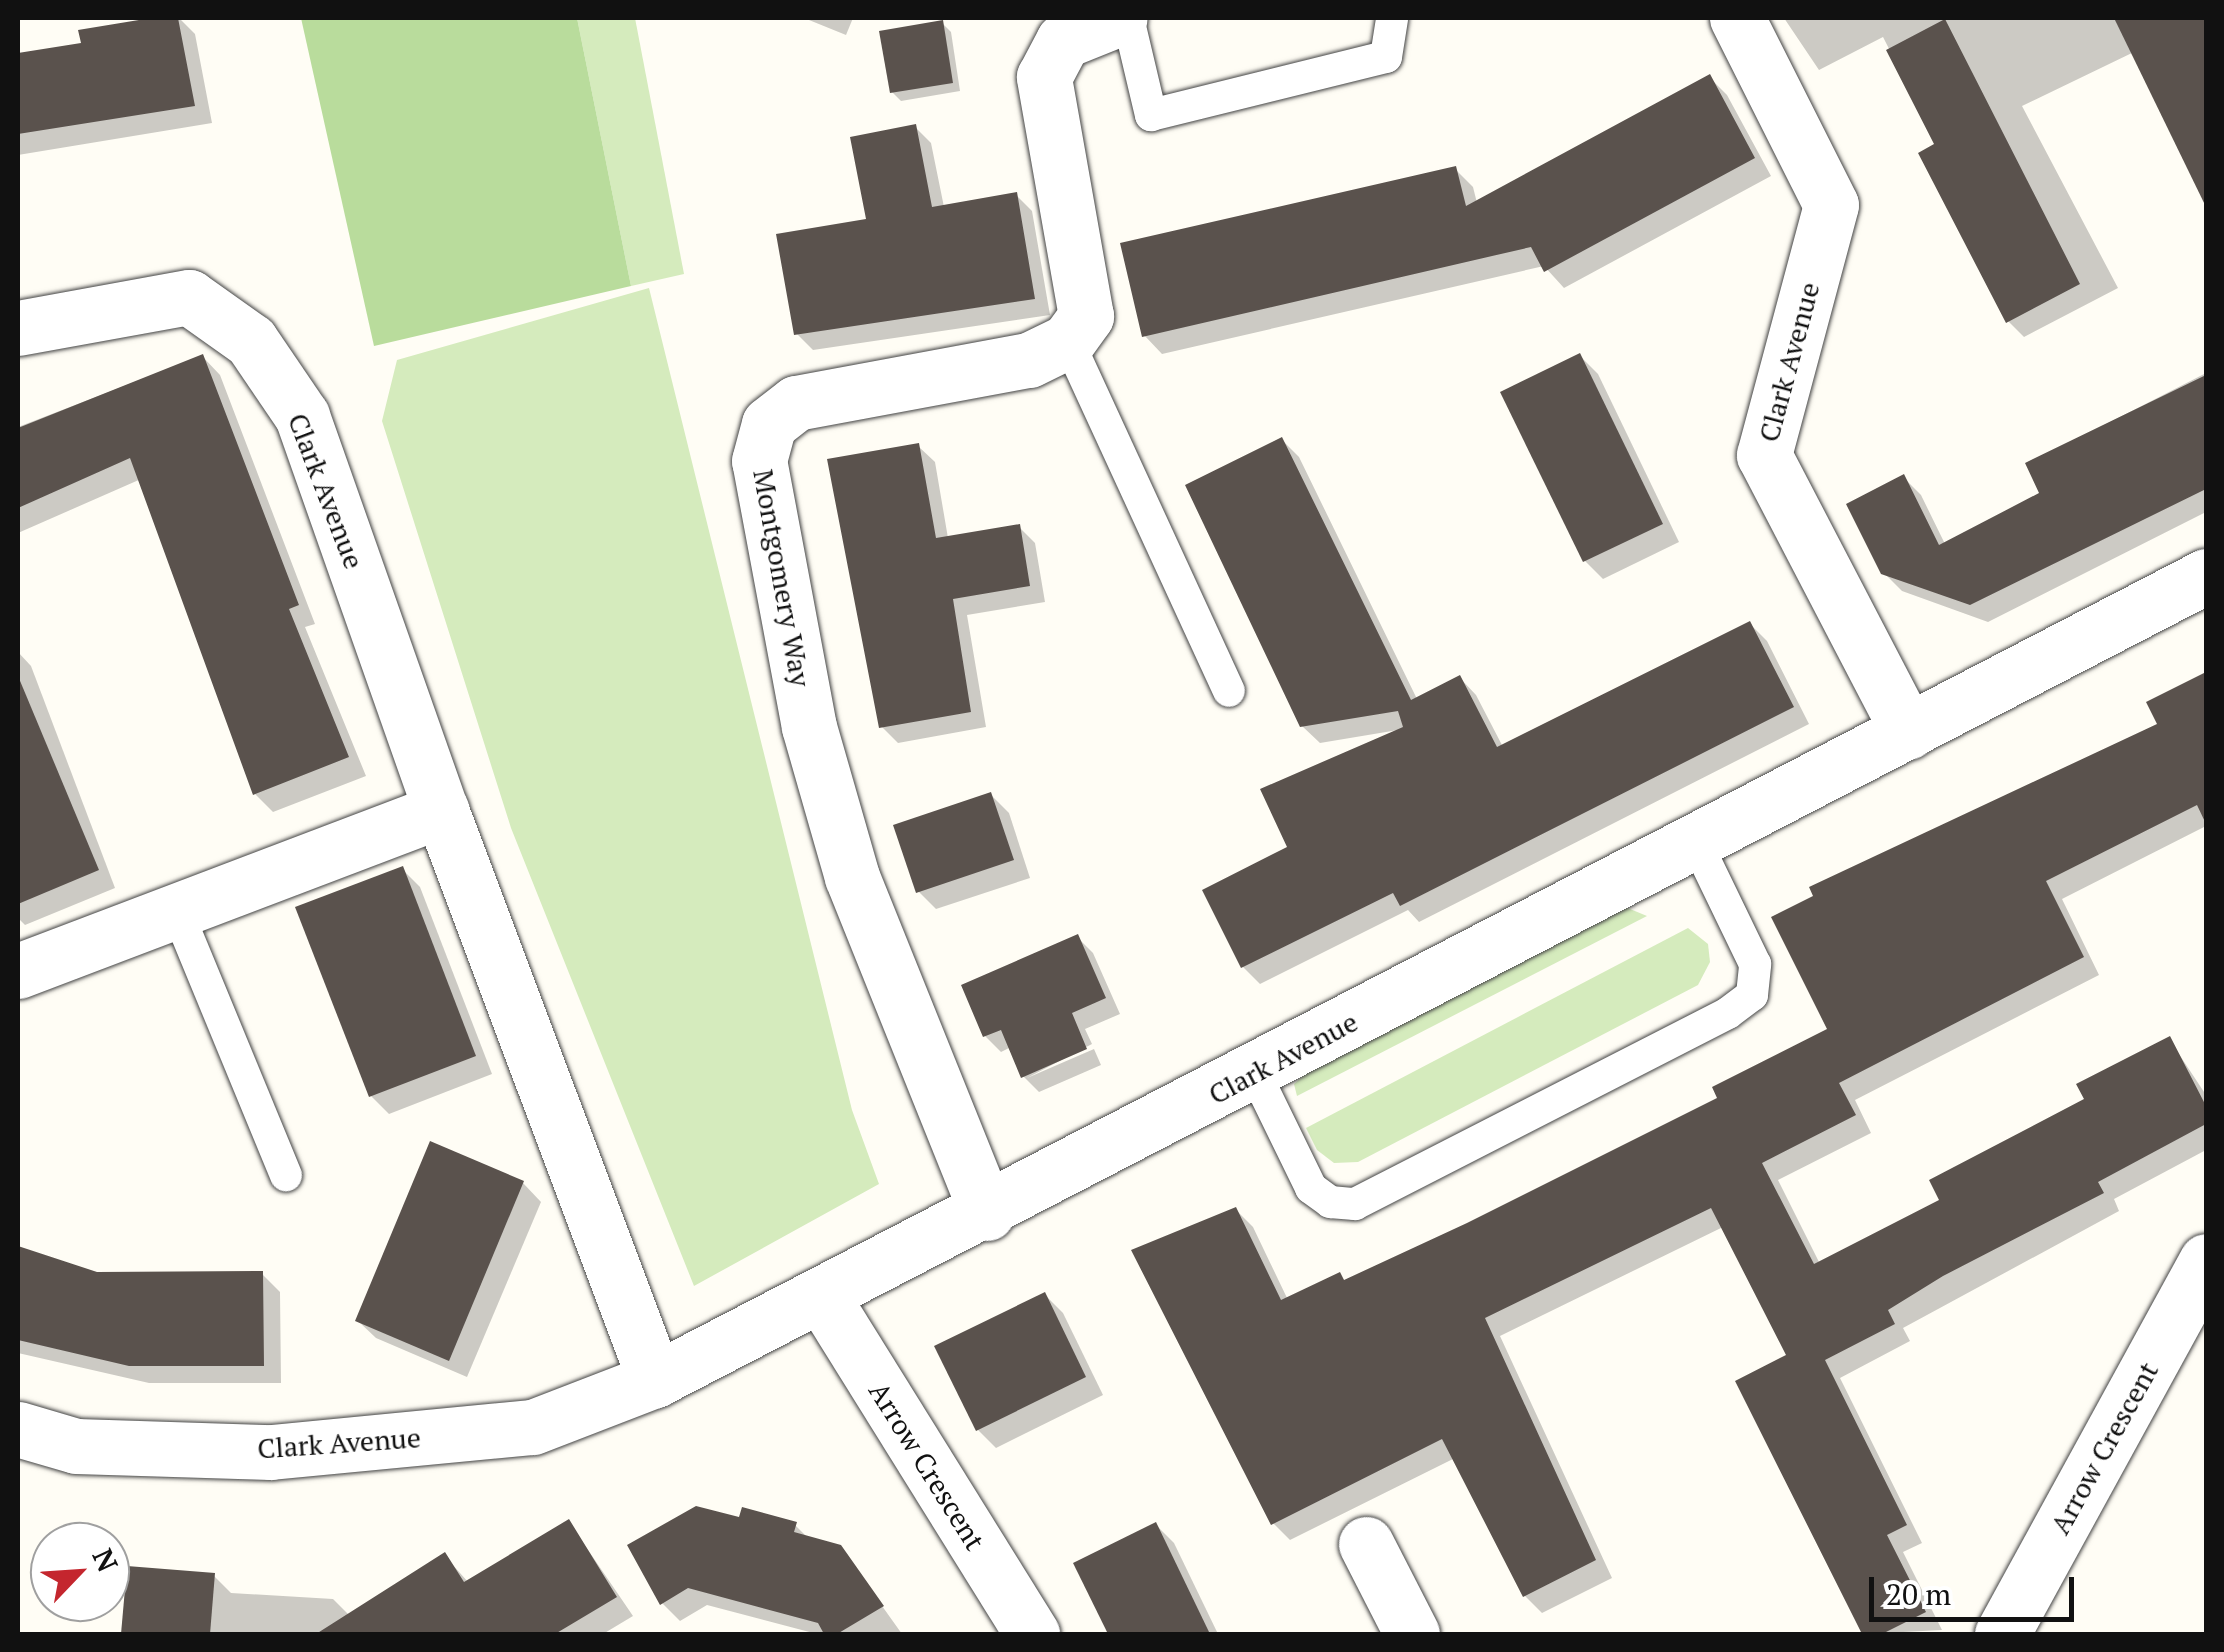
<!DOCTYPE html>
<html>
<head>
<meta charset="utf-8">
<style>
  body { margin:0 }
  #map { position:relative; width:2224px; height:1652px; overflow:hidden; background:#fffdf5; font-family:"PT Serif",serif }
  div>[style] { position:absolute }
  .green>* { inset:0; background:#d5ebbd }
  .forest>* { inset:0; background:#b9dc9c }
  .shadow>* { inset:0; background:#0003 }
  .building>* { inset:0; background:#5a524d }
  .roads { filter:drop-shadow(0 0 2px #444) drop-shadow(0 0 2px #444) }
  .service>* { height:32px; margin:-16px; padding:0 16px; transform-origin:16px; border-radius:16px; background:#fff }
  .minor>* { height:55px; margin:-27.5px; padding:0 27.5px; transform-origin:27.5px; border-radius:27.5px; background:#fff }
  span { translate:-50% -50%; white-space:nowrap; text-align:center; line-height:1.15; -webkit-text-stroke:10px #fff; paint-order:stroke }
  .street-label { font-size:28px; color:#111 }
  .frame { position:absolute; inset:0; border:20px solid #111; pointer-events:none }
  .north { position:absolute; left:30px; top:1522px; width:100px; height:100px; box-sizing:border-box; background:#fff; border:2px solid #a0a0a0; border-radius:50%; rotate:65deg; font-size:28px; font-weight:700; line-height:40px; text-align:center; color:#111 }
  .north::after { content:''; display:block; margin:auto; width:35px; height:45px; background:#c4262e; clip-path:polygon(50% 0,100% 100%,50% 72%,0 100%) }
  .scale { position:absolute; left:1869px; top:1577px; width:205px; height:45px; box-sizing:border-box; border:5px solid #111; border-top:0; padding-left:12px; font-size:30px; line-height:35px; white-space:nowrap; color:#111; -webkit-text-stroke:8px #fff; paint-order:stroke }
</style>
</head>
<body>
<div id="map">
  <div class="green">
    <div style="clip-path:polygon(577px 18px,635px 18px,684px 274px,631px 286px)"></div>
    <div style="clip-path:polygon(649px 288px,852px 1110px,879px 1184px,694px 1286px,511px 828px,382px 421px,397px 360px)"></div>
    <div style="clip-path:polygon(1613px 902px,1647px 916px,1297px 1096px,1294px 1084px,1330px 1053px)"></div>
    <div style="clip-path:polygon(1688px 928px,1708px 944px,1710px 962px,1698px 985px,1358px 1162px,1334px 1163px,1317px 1150px,1306px 1128px)"></div>
  </div>
  <div class="forest">
    <div style="clip-path:polygon(301px 18px,577px 18px,631px 286px,374px 346px)"></div>
  </div>
  <div class="shadow">
    <div style="clip-path:polygon(179px 18px,195px 34px,212px 123px,18px 155px,18px 56px,84px 45px,81px 33px)"></div>
    <div style="clip-path:polygon(804px 18px,853px 18px,846px 35px)"></div>
    <div style="clip-path:polygon(1784px 18px,2206px 18px,2206px 183px,2134px 52px,2022px 106px,2118px 288px,2024px 337px,2008px 321px,1938px 145px,1883px 37px,1819px 70px)"></div>
    <div style="clip-path:polygon(942px 23px,951px 32px,960px 91px,901px 101px,892px 92px)"></div>
    <div style="clip-path:polygon(1709px 77px,1727px 95px,1771px 176px,1564px 288px,1544px 266px,1162px 354px,1144px 335px,1455px 169px,1473px 187px,1477px 203px)"></div>
    <div style="clip-path:polygon(915px 127px,931px 143px,944px 207px,1016px 195px,1032px 211px,1050px 315px,813px 350px,797px 334px,869px 221px)"></div>
    <div style="clip-path:polygon(202px 356px,220px 375px,315px 624px,305px 627px,366px 776px,273px 812px,255px 794px,141px 479px,18px 533px,18px 427px)"></div>
    <div style="clip-path:polygon(1580px 356px,1598px 374px,1679px 542px,1603px 579px,1585px 561px)"></div>
    <div style="clip-path:polygon(2206px 373px,2206px 512px,1988px 622px,1902px 591px,1883px 572px,1903px 477px,1921px 495px,1945px 544px,2043px 495px,2028px 464px)"></div>
    <div style="clip-path:polygon(1282px 440px,1299px 457px,1417px 699px,1460px 678px,1476px 695px,1503px 747px,1750px 624px,1767px 641px,1809px 724px,1419px 922px,1408px 910px,1260px 984px,1243px 967px,1290px 848px,1398px 730px,1320px 743px,1302px 726px)"></div>
    <div style="clip-path:polygon(918px 446px,935px 462px,948px 538px,1019px 527px,1035px 543px,1045px 602px,967px 615px,986px 727px,898px 743px,881px 726px)"></div>
    <div style="clip-path:polygon(18px 652px,31px 666px,115px 888px,25px 925px,18px 918px)"></div>
    <div style="clip-path:polygon(2206px 675px,2206px 826px,2062px 899px,2099px 975px,1855px 1100px,1871px 1133px,1778px 1180px,1820px 1264px,1943px 1201px,2169px 1039px,2206px 1095px,2206px 1150px,2114px 1199px,2119px 1211px,1903px 1328px,1910px 1341px,1840px 1378px,1922px 1543px,1903px 1552px,1942px 1630px,1865px 1634px,1738px 1382px,1790px 1356px,1723px 1227px,1500px 1336px,1612px 1578px,1542px 1613px,1525px 1596px,1455px 1458px,1290px 1540px,1273px 1523px,1236px 1210px,1253px 1227px,1288px 1300px,1339px 1275px,1346px 1282px,1468px 1226px,1720px 1099px,1830px 1030px,2160px 725px,2150px 703px)"></div>
    <div style="clip-path:polygon(991px 795px,1009px 813px,1030px 878px,936px 909px,918px 891px)"></div>
    <div style="clip-path:polygon(402px 869px,420px 887px,492px 1074px,389px 1114px,371px 1096px)"></div>
    <div style="clip-path:polygon(1077px 937px,1093px 953px,1120px 1014px,1085px 1029px,1092px 1044px,1027px 1078px,1094px 1049px,1101px 1065px,1039px 1092px,1023px 1076px,1011px 1047px,1001px 1052px,985px 1036px)"></div>
    <div style="clip-path:polygon(523px 1183px,541px 1202px,467px 1377px,376px 1338px,357px 1320px)"></div>
    <div style="clip-path:polygon(18px 1249px,97px 1274px,262px 1274px,280px 1292px,281px 1383px,149px 1383px,18px 1353px)"></div>
    <div style="clip-path:polygon(1045px 1295px,1063px 1313px,1103px 1395px,996px 1448px,978px 1430px,938px 1347px)"></div>
    <div style="clip-path:polygon(741px 1520px,795px 1525px,809px 1539px,840px 1547px,902px 1634px,817px 1634px,707px 1605px,680px 1621px,662px 1603px)"></div>
    <div style="clip-path:polygon(569px 1522px,633px 1616px,603px 1634px,385px 1634px,367px 1605px,444px 1555px,468px 1582px)"></div>
    <div style="clip-path:polygon(1156px 1525px,1174px 1543px,1218px 1634px,1110px 1634px,1076px 1564px)"></div>
    <div style="clip-path:polygon(129px 1569px,214px 1576px,231px 1593px,333px 1599px,351px 1617px,350px 1634px,124px 1634px)"></div>
  </div>
  <div class="building">
    <div style="clip-path:polygon(151px 18px,178px 18px,195px 106px,18px 134px,18px 53px,81px 43px,78px 30px)"></div>
    <div style="clip-path:polygon(2114px 18px,2206px 18px,2206px 207px)"></div>
    <div style="clip-path:polygon(1945px 19px,2080px 284px,2006px 323px,1918px 153px,1934px 144px,1886px 50px)"></div>
    <div style="clip-path:polygon(943px 20px,953px 83px,890px 93px,879px 31px)"></div>
    <div style="clip-path:polygon(1710px 74px,1755px 158px,1544px 272px,1531px 247px,1142px 337px,1120px 243px,1456px 166px,1466px 206px)"></div>
    <div style="clip-path:polygon(916px 124px,932px 207px,1017px 192px,1035px 299px,794px 335px,776px 234px,866px 219px,850px 137px)"></div>
    <div style="clip-path:polygon(1580px 353px,1663px 524px,1583px 562px,1500px 392px)"></div>
    <div style="clip-path:polygon(203px 354px,299px 605px,289px 609px,349px 757px,253px 795px,130px 458px,18px 508px,18px 428px)"></div>
    <div style="clip-path:polygon(2206px 375px,2206px 489px,1970px 605px,1881px 574px,1846px 504px,1904px 474px,1939px 545px,2039px 493px,2025px 463px)"></div>
    <div style="clip-path:polygon(1282px 437px,1411px 700px,1460px 675px,1497px 747px,1750px 621px,1794px 707px,1400px 906px,1393px 893px,1241px 968px,1202px 890px,1287px 847px,1260px 789px,1403px 727px,1398px 711px,1300px 727px,1185px 485px)"></div>
    <div style="clip-path:polygon(919px 443px,936px 538px,1020px 524px,1030px 586px,953px 599px,971px 712px,879px 728px,827px 459px)"></div>
    <div style="clip-path:polygon(2206px 672px,2206px 824px,2197px 805px,2046px 881px,2084px 957px,1839px 1083px,1856px 1115px,1762px 1163px,1814px 1264px,1939px 1200px,1929px 1180px,2084px 1099px,2076px 1084px,2170px 1036px,2206px 1106px,2206px 1124px,2098px 1182px,2104px 1193px,1943px 1276px,1888px 1310px,1895px 1324px,1825px 1360px,1907px 1525px,1887px 1535px,1926px 1612px,1882px 1634px,1862px 1634px,1735px 1381px,1786px 1355px,1711px 1208px,1485px 1318px,1596px 1560px,1523px 1597px,1442px 1439px,1271px 1525px,1131px 1250px,1236px 1207px,1281px 1300px,1340px 1272px,1344px 1280px,1467px 1223px,1717px 1098px,1712px 1087px,1827px 1029px,1771px 917px,1813px 896px,1809px 887px,2157px 724px,2146px 702px)"></div>
    <div style="clip-path:polygon(18px 676px,99px 870px,18px 904px)"></div>
    <div style="clip-path:polygon(991px 792px,1014px 860px,916px 893px,893px 825px)"></div>
    <div style="clip-path:polygon(403px 866px,476px 1056px,369px 1097px,295px 907px)"></div>
    <div style="clip-path:polygon(1078px 934px,1106px 998px,1072px 1013px,1087px 1049px,1021px 1078px,1001px 1030px,983px 1037px,961px 985px)"></div>
    <div style="clip-path:polygon(430px 1141px,524px 1181px,449px 1361px,355px 1321px)"></div>
    <div style="clip-path:polygon(18px 1246px,97px 1272px,263px 1271px,264px 1366px,129px 1366px,18px 1340px)"></div>
    <div style="clip-path:polygon(1045px 1292px,1086px 1377px,976px 1431px,934px 1346px)"></div>
    <div style="clip-path:polygon(696px 1506px,739px 1517px,742px 1507px,797px 1522px,794px 1532px,841px 1545px,884px 1606px,837px 1634px,824px 1634px,818px 1623px,688px 1588px,660px 1605px,627px 1545px)"></div>
    <div style="clip-path:polygon(569px 1519px,617px 1597px,555px 1634px,316px 1634px,445px 1552px,464px 1582px)"></div>
    <div style="clip-path:polygon(1156px 1522px,1210px 1634px,1108px 1634px,1073px 1563px)"></div>
    <div style="clip-path:polygon(127px 1566px,215px 1573px,210px 1634px,121px 1634px)"></div>
  </div>
  <div class="roads">
    <div class="service">
      <div style="left:1128px;top:18px;width:100px;rotate:76.7deg"></div>
      <div style="left:1151px;top:115px;width:242px;rotate:-13.9deg"></div>
      <div style="left:1386px;top:57px;width:39px;rotate:-81deg"></div>
      <div style="left:1068px;top:341px;width:385px;rotate:65.3deg"></div>
      <div style="left:177px;top:911px;width:286px;rotate:67.6deg"></div>
      <div style="left:1255px;top:1073px;width:128px;rotate:64deg"></div>
      <div style="left:1311px;top:1188px;width:24px;rotate:36deg"></div>
      <div style="left:1330px;top:1202px;width:25px;rotate:5deg"></div>
      <div style="left:1355px;top:1204px;width:419px;rotate:-27.1deg"></div>
      <div style="left:1728px;top:1013px;width:30px;rotate:-37deg"></div>
      <div style="left:1752px;top:995px;width:31px;rotate:-84deg"></div>
      <div style="left:1755px;top:964px;width:136px;rotate:-115.8deg"></div>
    </div>
    <div class="minor">
      <div style="left:1737px;top:18px;width:209px;rotate:63.3deg"></div>
      <div style="left:1831px;top:205px;width:259px;rotate:105deg"></div>
      <div style="left:1764px;top:455px;width:312px;rotate:62.5deg"></div>
      <div style="left:18px;top:328px;width:174px;rotate:-10.3deg"></div>
      <div style="left:189px;top:297px;width:76px;rotate:35.4deg"></div>
      <div style="left:251px;top:341px;width:91px;rotate:55.8deg"></div>
      <div style="left:302px;top:416px;width:418px;rotate:70.6deg"></div>
      <div style="left:441px;top:810px;width:609px;rotate:69.42deg"></div>
      <div style="left:18px;top:971px;width:453px;rotate:-20.8deg"></div>
      <div style="left:987px;top:1213px;width:362px;rotate:-111.9deg"></div>
      <div style="left:852px;top:877px;width:156px;rotate:-106deg"></div>
      <div style="left:809px;top:727px;width:271px;rotate:-100.6deg"></div>
      <div style="left:759px;top:461px;width:38px;rotate:-75deg"></div>
      <div style="left:769px;top:424px;width:34px;rotate:-38deg"></div>
      <div style="left:796px;top:403px;width:237px;rotate:-10.5deg"></div>
      <div style="left:1029px;top:360px;width:43px;rotate:-26deg"></div>
      <div style="left:1068px;top:341px;width:31px;rotate:-54deg"></div>
      <div style="left:1086px;top:316px;width:243px;rotate:-100deg"></div>
      <div style="left:1044px;top:77px;width:41px;rotate:-62.2deg"></div>
      <div style="left:1063px;top:41px;width:61px;rotate:-22deg"></div>
      <div style="left:823px;top:1298px;width:396px;rotate:58.1deg"></div>
      <div style="left:18px;top:1429px;width:60px;rotate:16.3deg"></div>
      <div style="left:76px;top:1446px;width:195px;rotate:1.8deg"></div>
      <div style="left:271px;top:1452px;width:263px;rotate:-5.5deg"></div>
      <div style="left:533px;top:1427px;width:131px;rotate:-21.1deg"></div>
      <div style="left:655px;top:1380px;width:1747px;rotate:-27.4deg"></div>
      <div style="left:1366px;top:1544px;width:101px;rotate:62.9deg"></div>
      <div style="left:2002px;top:1634px;width:425px;rotate:-61.3deg"></div>
    </div>
  </div>
  <div class="street-label">
    <span style="left:1789px;top:362px;rotate:-75deg">Clark Avenue</span>
    <span style="left:326px;top:491px;rotate:69deg">Clark Avenue</span>
    <span style="left:782px;top:578px;rotate:80deg">Montgomery Way</span>
    <span style="left:1283px;top:1058px;rotate:-28deg">Clark Avenue</span>
    <span style="left:339px;top:1443px;rotate:-4deg">Clark Avenue</span>
    <span style="left:2104px;top:1448px;rotate:-61deg">Arrow Crescent</span>
    <span style="left:927px;top:1466px;rotate:58deg">Arrow Crescent</span>
  </div>
  <div class="frame"></div>
  <div class="north">N</div>
  <div class="scale">20 m</div>
</div>
</body>
</html>
